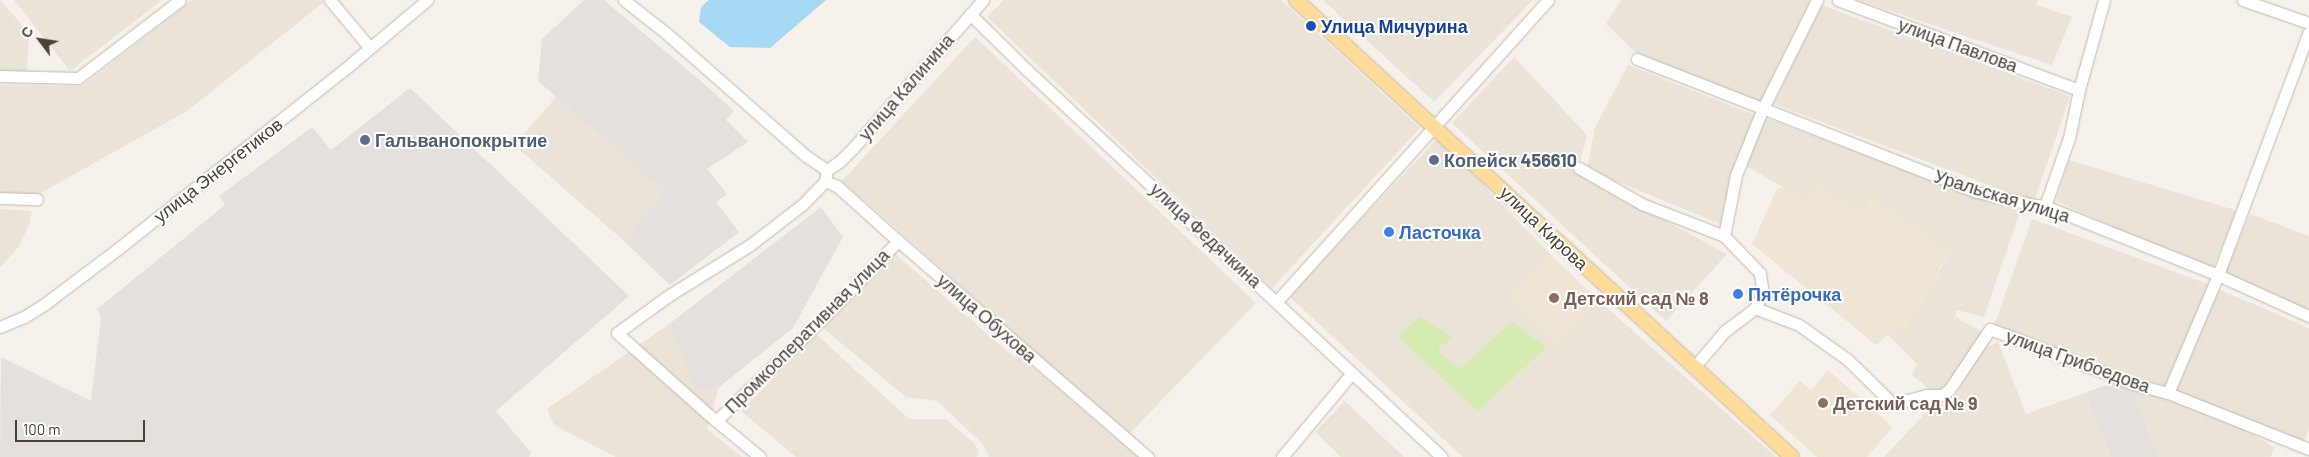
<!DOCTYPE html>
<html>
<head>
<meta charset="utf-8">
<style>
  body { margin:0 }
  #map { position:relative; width:2309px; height:457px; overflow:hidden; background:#f6f1ea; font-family:Barlow,sans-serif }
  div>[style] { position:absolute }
  .residential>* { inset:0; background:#eae3d8 }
  .industrial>* { inset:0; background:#e5e0db }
  .education>* { inset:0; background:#efe5d4 }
  .green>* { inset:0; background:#d5ebb2 }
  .water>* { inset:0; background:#a5d9f4 }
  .roads { filter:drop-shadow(0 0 1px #c2b8ac) drop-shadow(0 0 1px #c2b8ac) }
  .minor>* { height:11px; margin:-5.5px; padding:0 5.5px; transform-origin:5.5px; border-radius:5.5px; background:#fff }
  .major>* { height:14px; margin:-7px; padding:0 7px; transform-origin:7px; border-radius:7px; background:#ffdb9a }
  .dots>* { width:14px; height:14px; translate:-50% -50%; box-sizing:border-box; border:2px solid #fff; border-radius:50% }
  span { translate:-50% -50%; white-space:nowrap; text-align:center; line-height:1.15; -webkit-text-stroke:4px #fff; paint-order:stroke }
  .transit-label { font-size:18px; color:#164399; font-weight:700 }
  .left { translate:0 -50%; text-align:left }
  .street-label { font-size:18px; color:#4a4238 }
  .service-label { font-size:18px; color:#4e5e75; font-weight:700 }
  .shop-label { font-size:18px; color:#366cbe; font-weight:700 }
  .education-label { font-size:18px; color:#785e54; font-weight:700 }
  .north { position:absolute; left:15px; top:15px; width:50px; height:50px; -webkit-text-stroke:4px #fff; paint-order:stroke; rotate:301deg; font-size:14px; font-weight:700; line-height:20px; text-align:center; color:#4a4238 }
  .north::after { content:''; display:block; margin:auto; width:18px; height:22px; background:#4a4238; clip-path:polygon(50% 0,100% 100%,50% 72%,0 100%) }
  .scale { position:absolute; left:15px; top:420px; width:130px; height:22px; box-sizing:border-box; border:2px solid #4a4238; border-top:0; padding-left:6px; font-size:15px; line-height:18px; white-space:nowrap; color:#4a4238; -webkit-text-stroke:4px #fff; paint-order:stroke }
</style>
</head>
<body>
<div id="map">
  <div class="residential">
    <div style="clip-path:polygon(0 0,29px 33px,27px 72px,0 71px)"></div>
    <div style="clip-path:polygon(14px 0,162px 0,70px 71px)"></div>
    <div style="clip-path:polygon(192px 0,322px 0,324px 2px,187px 111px,37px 195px,0 193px,0 85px,82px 86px)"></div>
    <div style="clip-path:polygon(1004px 0,1281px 0,1420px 128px,1272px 288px,987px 17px)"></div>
    <div style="clip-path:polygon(1323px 0,1533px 0,1434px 102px)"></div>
    <div style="clip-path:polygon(1621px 0,1815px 0,1764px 104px,1635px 52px,1606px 24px)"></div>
    <div style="clip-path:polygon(1858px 0,2038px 0,2036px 5px,2072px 17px,2052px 65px)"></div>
    <div style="clip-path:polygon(1821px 5px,2070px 96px,2034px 202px,1774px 104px)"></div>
    <div style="clip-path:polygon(975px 37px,1256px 303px,1129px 434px,842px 181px)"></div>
    <div style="clip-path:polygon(1514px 57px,1587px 135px,1577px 173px,1727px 254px,1666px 321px,1452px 123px)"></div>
    <div style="clip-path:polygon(1628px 65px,1755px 115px,1731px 176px,1720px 224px,1587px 169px,1595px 128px)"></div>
    <div style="clip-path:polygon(557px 96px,667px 192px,624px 241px,514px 145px)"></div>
    <div style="clip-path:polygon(1765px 118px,2020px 212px,1984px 317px,1957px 310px,1955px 317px,1982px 332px,1943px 390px,1934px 393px,1912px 375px,1917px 364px,1888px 335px,1906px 327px,1949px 254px,1873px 198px,1859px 214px,1816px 187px,1805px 200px,1743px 164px)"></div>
    <div style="clip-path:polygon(1438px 138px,1550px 254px,1510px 295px,1558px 342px,1599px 301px,1776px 457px,1463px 457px,1289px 296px)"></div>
    <div style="clip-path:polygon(2069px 160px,2238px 211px,2211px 271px,2056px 201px)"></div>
    <div style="clip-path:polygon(0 209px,32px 211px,29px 225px,19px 246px,0 268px)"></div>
    <div style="clip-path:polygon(2250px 214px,2309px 236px,2309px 312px,2225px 273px)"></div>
    <div style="clip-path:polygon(2032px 219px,2210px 285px,2166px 387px,1994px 326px)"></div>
    <div style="clip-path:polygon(893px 252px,1015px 358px,1019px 355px,1138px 457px,989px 457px,982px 443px,937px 401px,906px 397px,823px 328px)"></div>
    <div style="clip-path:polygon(2218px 289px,2309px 328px,2309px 428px,2303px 443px,2175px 390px)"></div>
    <div style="clip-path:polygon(669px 324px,697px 390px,719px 387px,707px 429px,742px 457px,616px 457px,554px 425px,547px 409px)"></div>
    <div style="clip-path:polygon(817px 335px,909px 419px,946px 419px,975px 444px,979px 454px,976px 457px,796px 457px,741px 411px)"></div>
    <div style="clip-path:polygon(1998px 342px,2026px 414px,2085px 393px,2111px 457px,1884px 457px,1931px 407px,1953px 401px,1979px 351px)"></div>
    <div style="clip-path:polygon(2131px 390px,2162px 395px,2231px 421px,2275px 448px,2270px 457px,2159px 457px)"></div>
    <div style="clip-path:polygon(1345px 401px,1404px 457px,1341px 457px,1315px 432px)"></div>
  </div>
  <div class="industrial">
    <div style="clip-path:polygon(584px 0,604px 0,703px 83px,734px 111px,726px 120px,748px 142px,707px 169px,727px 194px,716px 202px,739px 232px,670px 285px,624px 241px,666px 192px,538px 81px,542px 39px)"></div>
    <div style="clip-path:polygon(410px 88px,629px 296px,496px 411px,531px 453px,529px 457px,0 457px,1px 357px,91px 401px,101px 318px,97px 309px,225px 205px,219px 196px,312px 127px,331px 150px)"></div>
    <div style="clip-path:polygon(821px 207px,843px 237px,793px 328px,719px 387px,697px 391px,669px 324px)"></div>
    <div style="clip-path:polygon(2117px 381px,2131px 390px,2159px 457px,2111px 457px,2085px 393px)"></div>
  </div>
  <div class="education">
    <div style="clip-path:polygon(1784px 187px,1805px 200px,1816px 187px,1859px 214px,1873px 198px,1950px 253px,1939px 268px,1940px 278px,1906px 327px,1888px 335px,1876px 345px,1752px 244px,1777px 189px)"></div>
    <div style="clip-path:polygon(1550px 254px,1599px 301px,1558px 342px,1510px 295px)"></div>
    <div style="clip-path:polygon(1828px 370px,1893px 427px,1867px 457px,1817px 457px,1770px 415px,1800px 381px,1811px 390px)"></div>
  </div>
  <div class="green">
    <div style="clip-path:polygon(1420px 316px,1452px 337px,1437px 350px,1459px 369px,1512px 322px,1546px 347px,1478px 411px,1398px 337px)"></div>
  </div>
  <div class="water">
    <div style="clip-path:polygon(709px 0,826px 0,770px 48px,730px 47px,699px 22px,701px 7px)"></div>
  </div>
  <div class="roads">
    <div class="minor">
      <div style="left:330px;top:0;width:62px;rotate:50.2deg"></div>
      <div style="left:624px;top:0;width:53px;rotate:38.2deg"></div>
      <div style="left:666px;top:33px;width:186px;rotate:41.3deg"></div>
      <div style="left:806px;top:156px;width:25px;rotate:34deg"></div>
      <div style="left:1838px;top:0;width:257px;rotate:20.5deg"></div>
      <div style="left:2243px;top:0;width:70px;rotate:19.2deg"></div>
      <div style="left:970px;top:14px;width:80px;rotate:44.5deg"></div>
      <div style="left:1027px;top:70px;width:567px;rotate:43deg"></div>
      <div style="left:1637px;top:59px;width:365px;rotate:21.4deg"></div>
      <div style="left:1977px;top:192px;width:53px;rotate:13deg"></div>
      <div style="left:2029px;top:204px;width:16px;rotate:7deg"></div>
      <div style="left:2045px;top:206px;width:186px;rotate:21.7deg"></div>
      <div style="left:2218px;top:275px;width:100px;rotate:24.3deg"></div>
      <div style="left:0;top:76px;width:78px;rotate:1.5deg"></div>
      <div style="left:78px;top:78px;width:128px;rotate:-37.4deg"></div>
      <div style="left:1579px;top:168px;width:73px;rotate:29.7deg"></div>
      <div style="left:1642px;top:204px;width:88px;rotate:21.3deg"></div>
      <div style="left:827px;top:170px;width:14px;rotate:-34deg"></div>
      <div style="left:839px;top:162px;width:20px;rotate:-45deg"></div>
      <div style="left:853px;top:148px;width:197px;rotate:-48.7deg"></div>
      <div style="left:825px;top:181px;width:13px;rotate:23deg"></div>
      <div style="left:837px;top:186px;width:69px;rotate:42deg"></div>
      <div style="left:888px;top:232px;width:344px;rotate:40.9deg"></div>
      <div style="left:0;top:198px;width:37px;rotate:2deg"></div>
      <div style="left:2045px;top:206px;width:72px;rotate:-70.6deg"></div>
      <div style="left:2069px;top:138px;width:49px;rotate:-78.2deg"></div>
      <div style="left:2079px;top:90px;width:93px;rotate:-74.5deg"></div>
      <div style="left:1277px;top:301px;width:405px;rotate:-48deg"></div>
      <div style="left:1755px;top:308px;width:47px;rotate:21.1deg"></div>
      <div style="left:1799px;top:325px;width:60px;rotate:35.5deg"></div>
      <div style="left:1848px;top:360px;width:63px;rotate:44.4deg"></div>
      <div style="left:1893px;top:404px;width:34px;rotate:-15deg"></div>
      <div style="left:1926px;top:395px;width:16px"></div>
      <div style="left:1942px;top:395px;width:9px;rotate:-36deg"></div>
      <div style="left:1949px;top:390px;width:73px;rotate:-56.1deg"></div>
      <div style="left:1990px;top:329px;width:154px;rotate:20.9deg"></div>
      <div style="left:2134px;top:384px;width:35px;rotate:15deg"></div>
      <div style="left:2168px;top:393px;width:152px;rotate:21.7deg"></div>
      <div style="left:0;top:327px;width:26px;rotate:-23deg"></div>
      <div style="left:24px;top:317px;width:26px;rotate:-32deg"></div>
      <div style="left:46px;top:303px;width:91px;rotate:-37deg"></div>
      <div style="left:119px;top:248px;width:298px;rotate:-38.4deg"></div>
      <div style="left:352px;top:63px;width:98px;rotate:-40deg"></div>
      <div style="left:1694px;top:367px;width:48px;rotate:-49.3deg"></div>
      <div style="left:1725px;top:331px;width:38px;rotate:-37deg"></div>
      <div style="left:1755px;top:308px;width:17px;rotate:-62deg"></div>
      <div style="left:1763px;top:293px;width:20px;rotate:-99deg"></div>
      <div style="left:1760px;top:273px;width:52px;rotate:-134.2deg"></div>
      <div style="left:1724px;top:236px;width:62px;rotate:-78.9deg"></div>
      <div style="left:1736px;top:175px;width:72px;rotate:-68.1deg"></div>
      <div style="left:1763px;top:108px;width:121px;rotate:-63.4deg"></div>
      <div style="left:2168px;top:393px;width:128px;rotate:-67deg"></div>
      <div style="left:2218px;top:275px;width:259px;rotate:-69.5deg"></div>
      <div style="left:716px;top:421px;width:137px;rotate:-43.8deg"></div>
      <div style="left:815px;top:326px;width:119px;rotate:-45.7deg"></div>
      <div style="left:760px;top:457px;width:66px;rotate:-140.5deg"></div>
      <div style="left:709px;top:415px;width:123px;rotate:-138.3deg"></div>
      <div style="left:617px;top:333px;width:63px;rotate:-36deg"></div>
      <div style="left:668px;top:296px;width:97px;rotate:-31.9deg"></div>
      <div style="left:750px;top:245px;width:67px;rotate:-37.7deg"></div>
      <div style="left:803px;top:204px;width:32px;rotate:-46deg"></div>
      <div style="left:825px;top:181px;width:11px;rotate:-80deg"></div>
      <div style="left:1282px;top:457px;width:109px;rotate:-50.2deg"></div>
    </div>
    <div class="major">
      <div style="left:1296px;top:0;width:674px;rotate:42.66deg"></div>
    </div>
  </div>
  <div class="dots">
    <div style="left:1311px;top:26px;background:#1a4fb4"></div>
    <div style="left:365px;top:140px;background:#5c6f8a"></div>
    <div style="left:1434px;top:160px;background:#5c6f8a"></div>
    <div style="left:1389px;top:232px;background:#3f7fe0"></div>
    <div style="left:1738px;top:294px;background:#3f7fe0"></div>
    <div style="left:1554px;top:298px;background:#8d6e63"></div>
    <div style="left:1823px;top:403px;background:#8d6e63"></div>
  </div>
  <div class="transit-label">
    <span class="left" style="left:1321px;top:26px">Улица Мичурина</span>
  </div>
  <div class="street-label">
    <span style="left:1958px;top:45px;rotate:20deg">улица Павлова</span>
    <span style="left:906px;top:87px;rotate:-49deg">улица Калинина</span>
    <span style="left:218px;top:170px;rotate:-38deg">улица Энергетиков</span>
    <span style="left:2002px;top:196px;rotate:17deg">Уральская улица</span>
    <span style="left:1544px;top:228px;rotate:43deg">улица Кирова</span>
    <span style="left:1206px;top:235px;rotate:43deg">улица Федячкина</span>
    <span style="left:987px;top:318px;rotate:41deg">улица Обухова</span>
    <span style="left:807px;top:331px;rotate:-45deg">Промкооперативная улица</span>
    <span style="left:2078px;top:361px;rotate:20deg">улица Грибоедова</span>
  </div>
  <div class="service-label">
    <span class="left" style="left:375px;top:140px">Гальванопокрытие</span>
    <span class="left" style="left:1444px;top:160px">Копейск 456610</span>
  </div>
  <div class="shop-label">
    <span class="left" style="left:1399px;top:232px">Ласточка</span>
    <span class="left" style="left:1748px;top:294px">Пятёрочка</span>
  </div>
  <div class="education-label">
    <span class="left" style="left:1564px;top:298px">Детский сад № 8</span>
    <span class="left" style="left:1833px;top:403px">Детский сад № 9</span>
  </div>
  <div class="north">С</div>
  <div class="scale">100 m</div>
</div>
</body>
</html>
